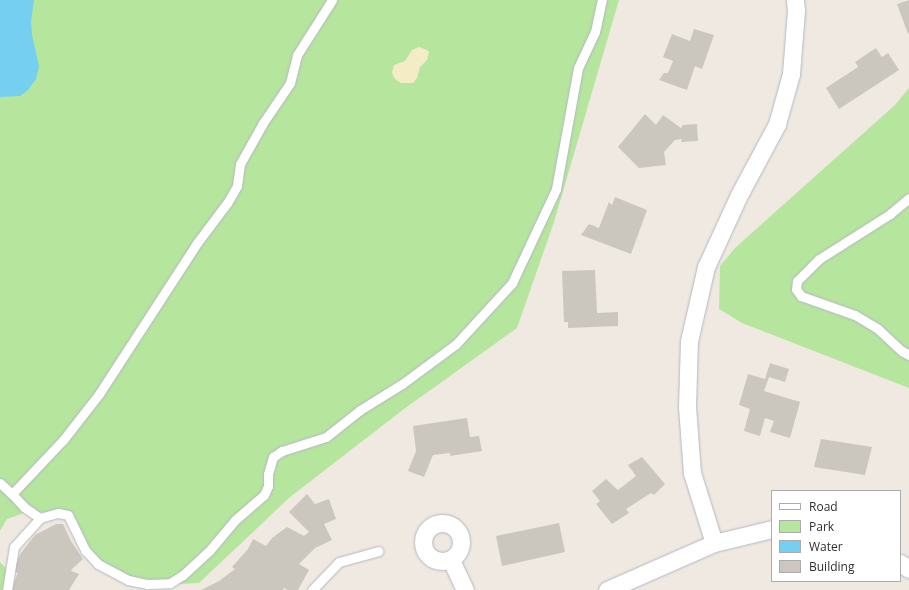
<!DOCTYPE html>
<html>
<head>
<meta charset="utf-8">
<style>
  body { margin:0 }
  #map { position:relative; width:909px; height:590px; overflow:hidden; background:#efe9e1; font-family:"Open Sans",sans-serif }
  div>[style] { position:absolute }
  .green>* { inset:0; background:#b6e59e }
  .sand>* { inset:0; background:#f3ecc5 }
  .water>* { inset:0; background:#75cff0 }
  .building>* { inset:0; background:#cbc7bf }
  .roads { filter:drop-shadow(0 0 1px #b4b7c1) drop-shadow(0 0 1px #b4b7c1) }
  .lane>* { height:9px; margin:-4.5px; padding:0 4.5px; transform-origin:4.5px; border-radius:4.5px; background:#fff }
  .street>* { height:17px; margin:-8.5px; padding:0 8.5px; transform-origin:8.5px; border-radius:8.5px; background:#fff }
  .street>.ring { margin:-8.5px; padding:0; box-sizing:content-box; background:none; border:17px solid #fff; border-radius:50% }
  span { translate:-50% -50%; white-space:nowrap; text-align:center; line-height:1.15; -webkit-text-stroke:3px #fff; paint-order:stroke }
  .legend { position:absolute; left:771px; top:490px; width:130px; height:92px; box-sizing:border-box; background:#fff; border:1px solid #ababab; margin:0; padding:5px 7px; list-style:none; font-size:12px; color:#2e2e2e }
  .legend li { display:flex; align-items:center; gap:8px; height:20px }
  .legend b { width:20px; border:1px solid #ababab }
</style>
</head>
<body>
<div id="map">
  <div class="green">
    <div style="clip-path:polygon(0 0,619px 0,554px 222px,517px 328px,404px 409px,290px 497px,199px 583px,137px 586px,89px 555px,65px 512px,27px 512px,7px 519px,0 531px)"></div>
    <div style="clip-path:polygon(909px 88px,909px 388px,742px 323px,719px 309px,720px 266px,735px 248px,895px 105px)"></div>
    <div style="clip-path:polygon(0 562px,13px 576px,11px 590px,0 590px)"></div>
  </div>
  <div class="sand">
    <div style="clip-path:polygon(419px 47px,427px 50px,429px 52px,427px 60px,420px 67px,417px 78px,413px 83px,401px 83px,395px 79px,392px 73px,394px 65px,405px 61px,412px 50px)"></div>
  </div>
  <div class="water">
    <div style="clip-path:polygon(0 0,34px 0,31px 21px,32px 35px,39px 66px,36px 79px,28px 90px,20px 96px,0 97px)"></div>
  </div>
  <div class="building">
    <div style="clip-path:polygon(909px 0,909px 33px,908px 34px,897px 4px)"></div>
    <div style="clip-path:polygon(694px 29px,714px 35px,702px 69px,695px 66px,687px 90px,659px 80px,664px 73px,668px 73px,673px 61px,663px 57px,672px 34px,690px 41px)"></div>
    <div style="clip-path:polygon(876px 48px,882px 57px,888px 53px,899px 70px,839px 109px,826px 88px,858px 67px,855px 62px)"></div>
    <div style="clip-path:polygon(645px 114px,656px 125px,663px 115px,681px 128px,683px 125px,697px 124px,698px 141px,681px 142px,682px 139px,675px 140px,664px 152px,666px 165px,639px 168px,618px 147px)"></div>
    <div style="clip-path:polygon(615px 197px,647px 210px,631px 254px,581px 235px,589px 224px,599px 228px,609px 202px,612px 205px)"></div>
    <div style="clip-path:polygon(595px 270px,597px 313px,618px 312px,618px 326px,568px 328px,568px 322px,564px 322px,562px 271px)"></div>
    <div style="clip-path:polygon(770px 363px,789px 369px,785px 382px,769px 377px,764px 391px,800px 402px,790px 438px,770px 432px,774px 421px,765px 418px,760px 436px,744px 431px,750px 409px,739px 405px,748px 374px,765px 379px)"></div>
    <div style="clip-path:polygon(467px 418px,470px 437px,479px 436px,482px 451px,450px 456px,450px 453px,433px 455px,424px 477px,408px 471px,416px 451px,413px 426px)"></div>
    <div style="clip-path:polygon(821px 439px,872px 447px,865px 475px,814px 467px)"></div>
    <div style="clip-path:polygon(642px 457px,665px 484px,654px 495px,651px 493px,626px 509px,629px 513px,612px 524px,596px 504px,600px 501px,592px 491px,606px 479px,618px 490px,636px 476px,628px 465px)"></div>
    <div style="clip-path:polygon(307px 494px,315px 504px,329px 499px,336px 519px,324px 524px,332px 540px,315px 548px,299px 564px,309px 570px,298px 590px,288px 590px,284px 588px,283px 590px,201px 590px,219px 581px,235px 569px,232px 567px,248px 549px,253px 539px,266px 546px,272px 538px,287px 527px,304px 536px,309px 532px,289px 512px)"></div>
    <div style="clip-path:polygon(559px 523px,565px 552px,502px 566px,496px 536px)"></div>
    <div style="clip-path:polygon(56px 524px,63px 524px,71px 541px,83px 559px,72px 569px,71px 571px,79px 574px,69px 590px,11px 590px,18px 573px,14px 571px,16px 563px,21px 553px,35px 535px)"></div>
  </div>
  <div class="roads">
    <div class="lane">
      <div style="left:332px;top:0;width:65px;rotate:122.5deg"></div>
      <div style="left:297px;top:55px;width:29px;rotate:104deg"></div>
      <div style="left:290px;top:83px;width:48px;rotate:124deg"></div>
      <div style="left:263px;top:123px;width:47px;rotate:119.3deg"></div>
      <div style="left:240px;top:164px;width:22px;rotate:98deg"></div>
      <div style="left:237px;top:186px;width:20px;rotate:120deg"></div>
      <div style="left:227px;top:203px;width:50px;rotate:126.9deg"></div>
      <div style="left:197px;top:243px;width:180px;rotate:123deg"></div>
      <div style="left:99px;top:394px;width:58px;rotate:128deg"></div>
      <div style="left:63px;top:440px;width:74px;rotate:133.4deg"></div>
      <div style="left:12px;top:494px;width:18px;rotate:47deg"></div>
      <div style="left:24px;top:507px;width:19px;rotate:35deg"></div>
      <div style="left:40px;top:518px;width:19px;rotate:-16deg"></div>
      <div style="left:58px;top:513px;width:10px;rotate:11deg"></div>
      <div style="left:68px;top:515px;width:39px;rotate:64deg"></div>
      <div style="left:85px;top:550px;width:19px;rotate:47deg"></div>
      <div style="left:98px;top:564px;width:34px;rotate:28deg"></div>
      <div style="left:128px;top:580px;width:19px;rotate:12deg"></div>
      <div style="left:147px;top:584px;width:23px;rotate:-2deg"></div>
      <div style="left:170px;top:583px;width:15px;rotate:-32deg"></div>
      <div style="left:183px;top:575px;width:35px;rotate:-43deg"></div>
      <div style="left:209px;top:551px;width:40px;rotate:-50deg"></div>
      <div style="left:235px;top:520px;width:38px;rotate:-41deg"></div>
      <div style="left:264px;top:495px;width:10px;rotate:-66deg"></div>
      <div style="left:268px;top:486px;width:12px;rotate:-90deg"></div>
      <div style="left:268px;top:474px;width:18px;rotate:-74deg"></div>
      <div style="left:273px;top:457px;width:11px;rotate:-34deg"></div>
      <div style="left:282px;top:451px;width:46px;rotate:-17.7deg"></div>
      <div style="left:326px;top:437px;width:43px;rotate:-38.5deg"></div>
      <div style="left:360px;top:410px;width:49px;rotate:-31.8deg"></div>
      <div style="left:402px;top:384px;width:67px;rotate:-36.5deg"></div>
      <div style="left:456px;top:344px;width:83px;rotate:-47.4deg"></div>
      <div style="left:512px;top:283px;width:104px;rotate:-64.9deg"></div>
      <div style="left:556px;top:189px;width:123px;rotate:-79.7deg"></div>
      <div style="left:578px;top:68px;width:40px;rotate:-65deg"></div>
      <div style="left:595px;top:32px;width:33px;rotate:-78deg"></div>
      <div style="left:909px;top:198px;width:25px;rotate:140deg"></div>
      <div style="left:890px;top:214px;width:84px;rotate:147.6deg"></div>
      <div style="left:819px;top:259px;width:31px;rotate:135deg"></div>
      <div style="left:797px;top:281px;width:8px;rotate:97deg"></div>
      <div style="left:796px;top:289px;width:9px;rotate:54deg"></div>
      <div style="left:801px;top:296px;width:57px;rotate:19.4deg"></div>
      <div style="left:855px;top:315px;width:27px;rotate:31deg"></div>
      <div style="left:878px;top:329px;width:33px;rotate:43deg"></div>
      <div style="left:902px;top:351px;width:8px;rotate:30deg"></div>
      <div style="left:0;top:483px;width:16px;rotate:43deg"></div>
      <div style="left:7px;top:590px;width:44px;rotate:-80.8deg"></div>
      <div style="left:14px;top:547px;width:39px;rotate:-48deg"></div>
      <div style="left:312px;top:590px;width:39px;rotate:-46deg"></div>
      <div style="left:339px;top:562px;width:41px;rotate:-15.4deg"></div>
    </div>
    <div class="street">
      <div class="ring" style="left:423px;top:523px;width:21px;height:21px"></div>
      <div style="left:714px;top:543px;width:73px;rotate:-107.4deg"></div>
      <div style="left:692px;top:473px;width:66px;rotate:-94.3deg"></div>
      <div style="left:687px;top:407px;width:66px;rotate:-88.3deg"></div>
      <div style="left:689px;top:341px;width:76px;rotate:-77.1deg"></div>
      <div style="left:706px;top:267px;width:79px;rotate:-65.4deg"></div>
      <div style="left:739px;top:195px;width:81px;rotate:-61.8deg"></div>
      <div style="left:777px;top:124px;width:52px;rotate:-74.4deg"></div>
      <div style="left:791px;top:74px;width:64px;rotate:-85.5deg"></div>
      <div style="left:796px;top:10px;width:10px;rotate:-96deg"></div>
      <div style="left:451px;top:560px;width:33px;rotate:65deg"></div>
      <div style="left:900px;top:563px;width:11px;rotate:34deg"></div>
      <div style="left:607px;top:590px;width:117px;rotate:-23.7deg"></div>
      <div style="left:714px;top:543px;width:60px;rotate:-13.6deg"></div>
    </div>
  </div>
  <ul class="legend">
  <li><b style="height:5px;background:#fff"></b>Road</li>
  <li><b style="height:11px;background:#b6e59e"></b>Park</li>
  <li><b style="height:11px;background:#75cff0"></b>Water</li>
  <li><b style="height:11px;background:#cbc7bf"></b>Building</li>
  </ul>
</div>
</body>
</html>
